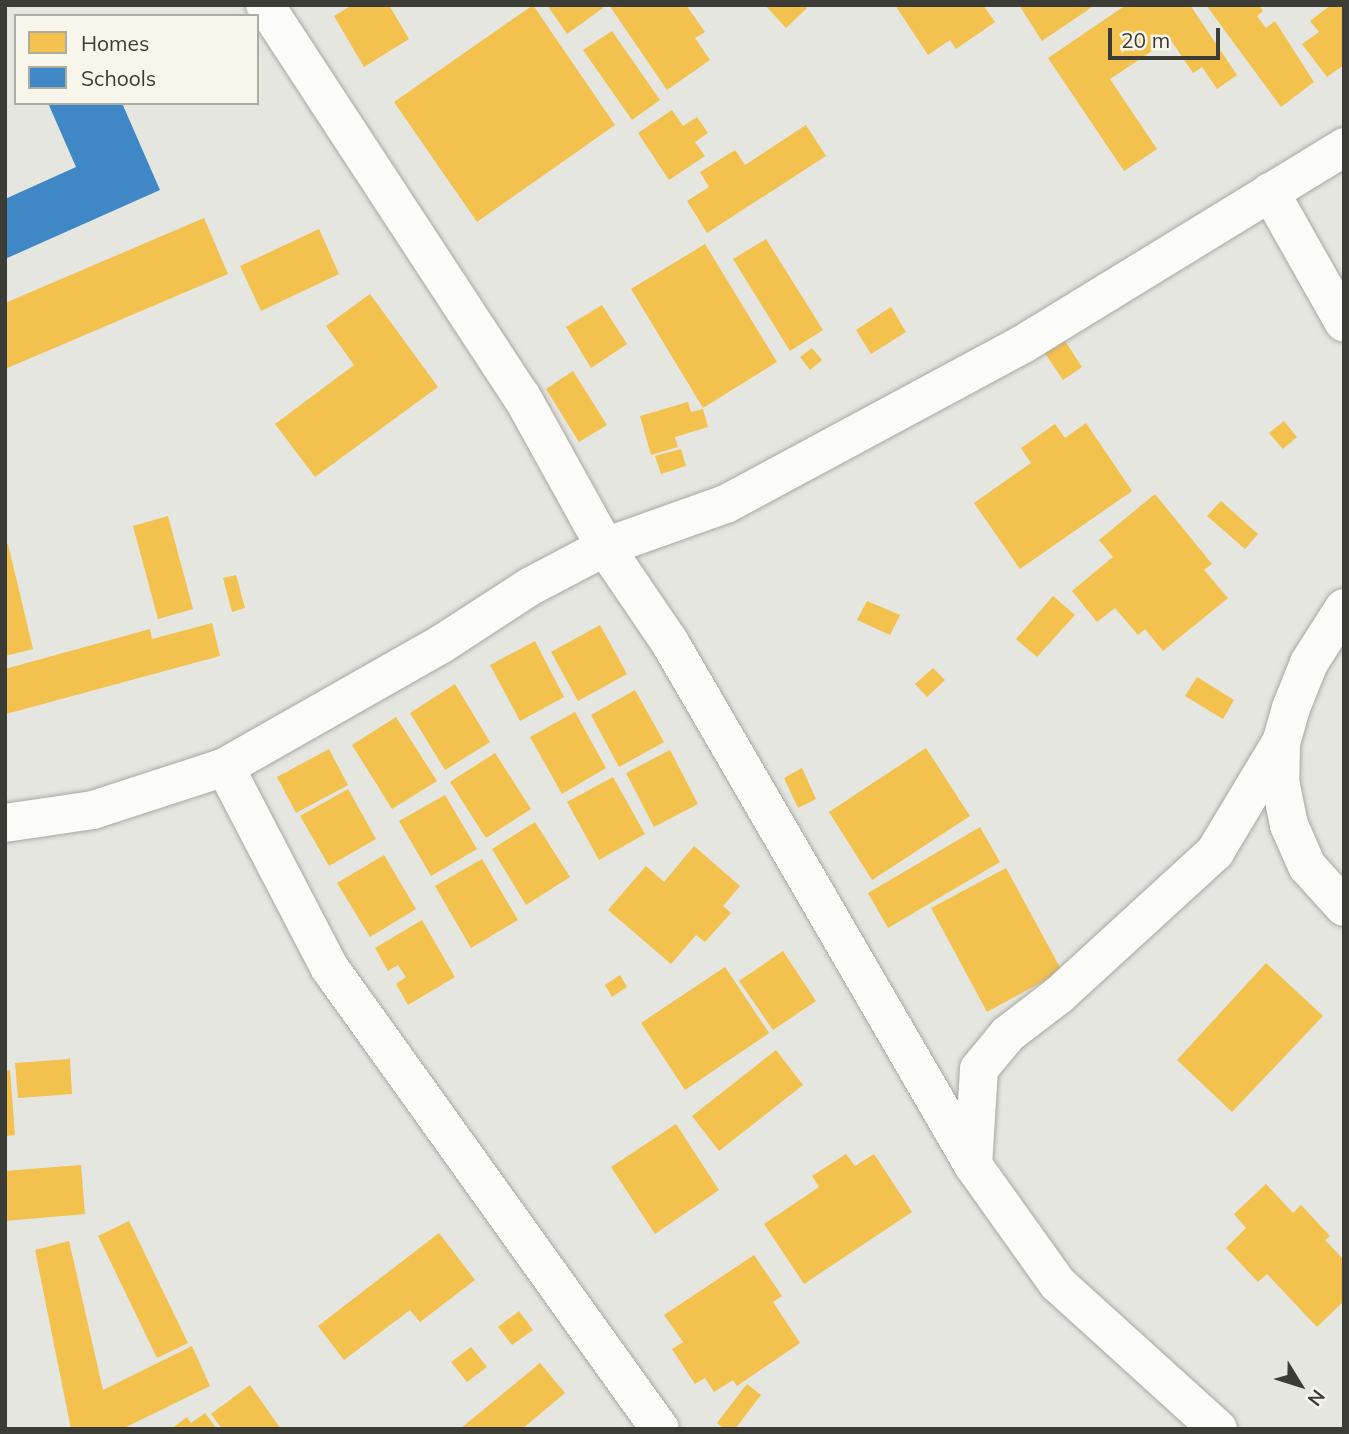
<!DOCTYPE html>
<html>
<head>
<meta charset="utf-8">
<style>
  body { margin:0 }
  #map { position:relative; width:1349px; height:1434px; overflow:hidden; background:#e6e6e0; font-family:Mulish,sans-serif }
  div>[style] { position:absolute }
  .homes>* { inset:0; background:#f2c14e }
  .schools>* { inset:0; background:#3f88c5 }
  .roads { filter:drop-shadow(0 0 2px #a8a7a2) drop-shadow(0 0 2px #a8a7a2) }
  .street>* { height:38px; margin:-19px; padding:0 19px; transform-origin:19px; border-radius:19px; background:#fbfbfa }
  span { translate:-50% -50%; white-space:nowrap; text-align:center; line-height:1.15; -webkit-text-stroke:7px #f8f6ea; paint-order:stroke }
  .frame { position:absolute; inset:0; border:7px solid #3c3c37; pointer-events:none }
  .legend { position:absolute; left:14px; top:14px; width:245px; height:91px; box-sizing:border-box; background:#f8f6ea; border:2px solid #adaca2; margin:0; padding:9px 12px; list-style:none; font-size:21px; color:#3c3c37 }
  .legend li { display:flex; align-items:center; gap:14px; height:35px }
  .legend b { width:35px; border:2px solid #adaca2 }
  .north { position:absolute; left:1265px; top:1350px; width:70px; height:70px; -webkit-text-stroke:5px #f8f6ea; paint-order:stroke; rotate:128deg; font-size:19px; font-weight:700; line-height:28px; text-align:center; color:#3c3c37 }
  .north::after { content:''; display:block; margin:auto; width:24px; height:32px; background:#3c3c37; clip-path:polygon(50% 0,100% 100%,50% 72%,0 100%) }
  .scale { position:absolute; left:1108px; top:28px; width:112px; height:32px; box-sizing:border-box; border:4px solid #3c3c37; border-top:0; padding-left:9px; font-size:21px; line-height:24px; white-space:nowrap; color:#3c3c37; -webkit-text-stroke:5px #f8f6ea; paint-order:stroke }
</style>
</head>
<body>
<div id="map">
  <div class="homes">
    <div style="clip-path:polygon(352px 5px,389px 5px,409px 39px,364px 67px,334px 16px)"></div>
    <div style="clip-path:polygon(533px 5px,615px 125px,477px 222px,394px 102px)"></div>
    <div style="clip-path:polygon(547px 5px,602px 5px,603px 8px,567px 34px)"></div>
    <div style="clip-path:polygon(609px 5px,686px 5px,705px 32px,695px 38px,710px 60px,667px 90px)"></div>
    <div style="clip-path:polygon(765px 5px,804px 5px,807px 8px,786px 28px)"></div>
    <div style="clip-path:polygon(895px 5px,983px 5px,995px 22px,956px 49px,950px 40px,928px 55px)"></div>
    <div style="clip-path:polygon(1019px 5px,1095px 5px,1042px 41px)"></div>
    <div style="clip-path:polygon(1126px 5px,1190px 5px,1237px 75px,1217px 89px,1202px 67px,1193px 73px,1170px 39px,1110px 79px,1157px 149px,1124px 171px,1048px 58px)"></div>
    <div style="clip-path:polygon(1206px 5px,1259px 5px,1263px 11px,1257px 16px,1266px 28px,1275px 21px,1314px 82px,1281px 107px)"></div>
    <div style="clip-path:polygon(1331px 5px,1344px 5px,1344px 65px,1327px 77px,1302px 44px,1319px 32px,1310px 21px)"></div>
    <div style="clip-path:polygon(612px 31px,660px 100px,632px 120px,583px 50px)"></div>
    <div style="clip-path:polygon(672px 110px,683px 126px,697px 117px,708px 133px,695px 142px,705px 156px,669px 180px,638px 133px)"></div>
    <div style="clip-path:polygon(806px 125px,826px 156px,707px 233px,687px 201px,709px 187px,700px 172px,735px 150px,745px 165px)"></div>
    <div style="clip-path:polygon(204px 218px,228px 274px,5px 369px,5px 303px)"></div>
    <div style="clip-path:polygon(319px 229px,339px 274px,261px 311px,240px 266px)"></div>
    <div style="clip-path:polygon(766px 239px,823px 330px,790px 351px,733px 259px)"></div>
    <div style="clip-path:polygon(705px 244px,777px 362px,703px 408px,631px 289px)"></div>
    <div style="clip-path:polygon(370px 294px,438px 387px,315px 477px,275px 424px,354px 365px,326px 326px)"></div>
    <div style="clip-path:polygon(602px 305px,627px 344px,591px 368px,566px 327px)"></div>
    <div style="clip-path:polygon(891px 307px,906px 332px,871px 354px,856px 330px)"></div>
    <div style="clip-path:polygon(1061px 335px,1082px 367px,1063px 380px,1042px 349px)"></div>
    <div style="clip-path:polygon(812px 348px,822px 360px,810px 370px,800px 357px)"></div>
    <div style="clip-path:polygon(573px 371px,607px 425px,579px 442px,546px 389px)"></div>
    <div style="clip-path:polygon(688px 402px,691px 412px,703px 409px,708px 427px,675px 437px,678px 447px,651px 455px,640px 416px)"></div>
    <div style="clip-path:polygon(1284px 421px,1297px 437px,1283px 449px,1269px 433px)"></div>
    <div style="clip-path:polygon(1086px 423px,1132px 491px,1020px 569px,974px 503px,1031px 463px,1021px 448px,1055px 424px,1065px 438px)"></div>
    <div style="clip-path:polygon(681px 449px,686px 466px,661px 474px,655px 456px)"></div>
    <div style="clip-path:polygon(1155px 494px,1212px 564px,1204px 570px,1228px 598px,1163px 651px,1145px 629px,1138px 635px,1115px 608px,1097px 622px,1072px 591px,1113px 557px,1099px 540px)"></div>
    <div style="clip-path:polygon(1221px 501px,1258px 534px,1245px 549px,1207px 516px)"></div>
    <div style="clip-path:polygon(168px 516px,193px 609px,158px 619px,133px 526px)"></div>
    <div style="clip-path:polygon(8px 544px,33px 649px,5px 656px,5px 545px)"></div>
    <div style="clip-path:polygon(236px 575px,245px 608px,232px 612px,223px 578px)"></div>
    <div style="clip-path:polygon(1053px 596px,1075px 615px,1037px 657px,1016px 639px)"></div>
    <div style="clip-path:polygon(867px 601px,900px 615px,890px 635px,857px 620px)"></div>
    <div style="clip-path:polygon(212px 623px,220px 656px,6px 714px,5px 669px,150px 629px,152px 639px)"></div>
    <div style="clip-path:polygon(600px 625px,627px 674px,578px 701px,551px 652px)"></div>
    <div style="clip-path:polygon(535px 641px,564px 697px,520px 721px,490px 665px)"></div>
    <div style="clip-path:polygon(933px 668px,945px 680px,927px 697px,915px 684px)"></div>
    <div style="clip-path:polygon(1197px 677px,1234px 700px,1223px 719px,1185px 696px)"></div>
    <div style="clip-path:polygon(455px 684px,490px 742px,445px 770px,410px 713px)"></div>
    <div style="clip-path:polygon(635px 690px,664px 742px,619px 767px,591px 715px)"></div>
    <div style="clip-path:polygon(575px 712px,606px 768px,562px 794px,530px 737px)"></div>
    <div style="clip-path:polygon(396px 717px,437px 781px,392px 809px,352px 745px)"></div>
    <div style="clip-path:polygon(926px 748px,970px 816px,872px 880px,829px 812px)"></div>
    <div style="clip-path:polygon(329px 749px,348px 785px,296px 813px,277px 777px)"></div>
    <div style="clip-path:polygon(670px 750px,698px 804px,654px 827px,626px 773px)"></div>
    <div style="clip-path:polygon(495px 753px,531px 809px,486px 838px,450px 782px)"></div>
    <div style="clip-path:polygon(802px 768px,816px 799px,798px 808px,784px 778px)"></div>
    <div style="clip-path:polygon(613px 777px,645px 834px,599px 860px,567px 802px)"></div>
    <div style="clip-path:polygon(348px 789px,376px 839px,329px 866px,300px 816px)"></div>
    <div style="clip-path:polygon(445px 795px,477px 849px,431px 876px,399px 821px)"></div>
    <div style="clip-path:polygon(535px 822px,570px 877px,526px 905px,492px 849px)"></div>
    <div style="clip-path:polygon(980px 827px,1000px 862px,888px 928px,868px 893px)"></div>
    <div style="clip-path:polygon(694px 846px,740px 886px,723px 906px,731px 913px,705px 942px,696px 935px,671px 964px,608px 910px,646px 866px,664px 882px)"></div>
    <div style="clip-path:polygon(384px 855px,416px 909px,370px 937px,337px 883px)"></div>
    <div style="clip-path:polygon(482px 859px,518px 920px,471px 948px,435px 886px)"></div>
    <div style="clip-path:polygon(1006px 868px,1062px 971px,987px 1012px,931px 908px)"></div>
    <div style="clip-path:polygon(422px 920px,455px 977px,408px 1005px,396px 984px,406px 977px,398px 965px,388px 971px,375px 948px)"></div>
    <div style="clip-path:polygon(783px 951px,816px 1001px,773px 1030px,739px 981px)"></div>
    <div style="clip-path:polygon(1266px 963px,1323px 1016px,1232px 1112px,1177px 1060px)"></div>
    <div style="clip-path:polygon(725px 967px,769px 1033px,685px 1090px,641px 1023px)"></div>
    <div style="clip-path:polygon(620px 975px,627px 987px,612px 997px,605px 985px)"></div>
    <div style="clip-path:polygon(776px 1050px,803px 1085px,719px 1151px,692px 1116px)"></div>
    <div style="clip-path:polygon(70px 1059px,72px 1094px,18px 1098px,15px 1063px)"></div>
    <div style="clip-path:polygon(10px 1070px,15px 1135px,5px 1136px,5px 1071px)"></div>
    <div style="clip-path:polygon(676px 1124px,719px 1190px,655px 1234px,611px 1167px)"></div>
    <div style="clip-path:polygon(846px 1154px,855px 1166px,874px 1154px,912px 1212px,804px 1284px,764px 1224px,819px 1187px,812px 1176px)"></div>
    <div style="clip-path:polygon(81px 1165px,85px 1214px,5px 1221px,5px 1171px)"></div>
    <div style="clip-path:polygon(1266px 1184px,1293px 1213px,1301px 1205px,1330px 1236px,1325px 1240px,1344px 1260px,1344px 1301px,1317px 1327px,1267px 1274px,1258px 1282px,1226px 1248px,1246px 1228px,1234px 1214px)"></div>
    <div style="clip-path:polygon(129px 1221px,188px 1343px,157px 1358px,98px 1236px)"></div>
    <div style="clip-path:polygon(439px 1233px,475px 1280px,420px 1322px,410px 1310px,344px 1360px,318px 1326px)"></div>
    <div style="clip-path:polygon(69px 1241px,103px 1390px,192px 1346px,210px 1386px,122px 1429px,71px 1429px,35px 1250px)"></div>
    <div style="clip-path:polygon(754px 1255px,782px 1296px,773px 1302px,800px 1343px,737px 1386px,733px 1380px,714px 1392px,705px 1378px,695px 1384px,672px 1349px,683px 1342px,664px 1315px)"></div>
    <div style="clip-path:polygon(519px 1311px,533px 1330px,512px 1345px,498px 1327px)"></div>
    <div style="clip-path:polygon(471px 1347px,487px 1367px,467px 1382px,451px 1362px)"></div>
    <div style="clip-path:polygon(540px 1363px,565px 1393px,522px 1429px,460px 1429px)"></div>
    <div style="clip-path:polygon(747px 1384px,761px 1395px,735px 1429px,724px 1429px,717px 1423px)"></div>
    <div style="clip-path:polygon(250px 1385px,281px 1429px,222px 1429px,211px 1414px)"></div>
    <div style="clip-path:polygon(205px 1413px,217px 1429px,171px 1429px,187px 1417px,191px 1423px)"></div>
  </div>
  <div class="schools">
    <div style="clip-path:polygon(48px 103px,122px 103px,160px 190px,5px 259px,5px 199px,76px 167px)"></div>
  </div>
  <div class="roads">
    <div class="street">
      <div style="left:265px;top:5px;width:469px;rotate:56.8deg"></div>
      <div style="left:522px;top:397px;width:171px;rotate:61deg"></div>
      <div style="left:605px;top:547px;width:114px;rotate:55.8deg"></div>
      <div style="left:669px;top:641px;width:606px;rotate:59.88deg"></div>
      <div style="left:973px;top:1165px;width:146px;rotate:54.5deg"></div>
      <div style="left:1058px;top:1284px;width:216px;rotate:42.2deg"></div>
      <div style="left:1270px;top:192px;width:150px;rotate:60.5deg"></div>
      <div style="left:1344px;top:608px;width:65px;rotate:122.5deg"></div>
      <div style="left:1309px;top:663px;width:48px;rotate:111.8deg"></div>
      <div style="left:1291px;top:708px;width:35px;rotate:106deg"></div>
      <div style="left:1281px;top:742px;width:39px;rotate:91deg"></div>
      <div style="left:1280px;top:781px;width:45px;rotate:78.4deg"></div>
      <div style="left:1289px;top:825px;width:45px;rotate:66.3deg"></div>
      <div style="left:1307px;top:866px;width:55px;rotate:47.9deg"></div>
      <div style="left:225px;top:767px;width:225px;rotate:62.5deg"></div>
      <div style="left:329px;top:967px;width:568px;rotate:54.38deg"></div>
      <div style="left:5px;top:823px;width:89px;rotate:-8.4deg"></div>
      <div style="left:93px;top:810px;width:139px;rotate:-18deg"></div>
      <div style="left:225px;top:767px;width:247px;rotate:-29.6deg"></div>
      <div style="left:440px;top:645px;width:108px;rotate:-33deg"></div>
      <div style="left:531px;top:586px;width:84px;rotate:-27.8deg"></div>
      <div style="left:605px;top:547px;width:128px;rotate:-19.6deg"></div>
      <div style="left:726px;top:504px;width:337px;rotate:-28.3deg"></div>
      <div style="left:1023px;top:344px;width:377px;rotate:-31.5deg"></div>
      <div style="left:973px;top:1165px;width:96px;rotate:-86.4deg"></div>
      <div style="left:979px;top:1069px;width:45px;rotate:-50.4deg"></div>
      <div style="left:1008px;top:1034px;width:64px;rotate:-37.4deg"></div>
      <div style="left:1059px;top:995px;width:212px;rotate:-42.5deg"></div>
      <div style="left:1215px;top:852px;width:128px;rotate:-59deg"></div>
    </div>
  </div>
  <div class="frame"></div>
  <ul class="legend">
  <li><b style="height:19px;background:#f2c14e"></b>Homes</li>
  <li><b style="height:19px;background:#3f88c5"></b>Schools</li>
  </ul>
  <div class="north">N</div>
  <div class="scale">20 m</div>
</div>
</body>
</html>
